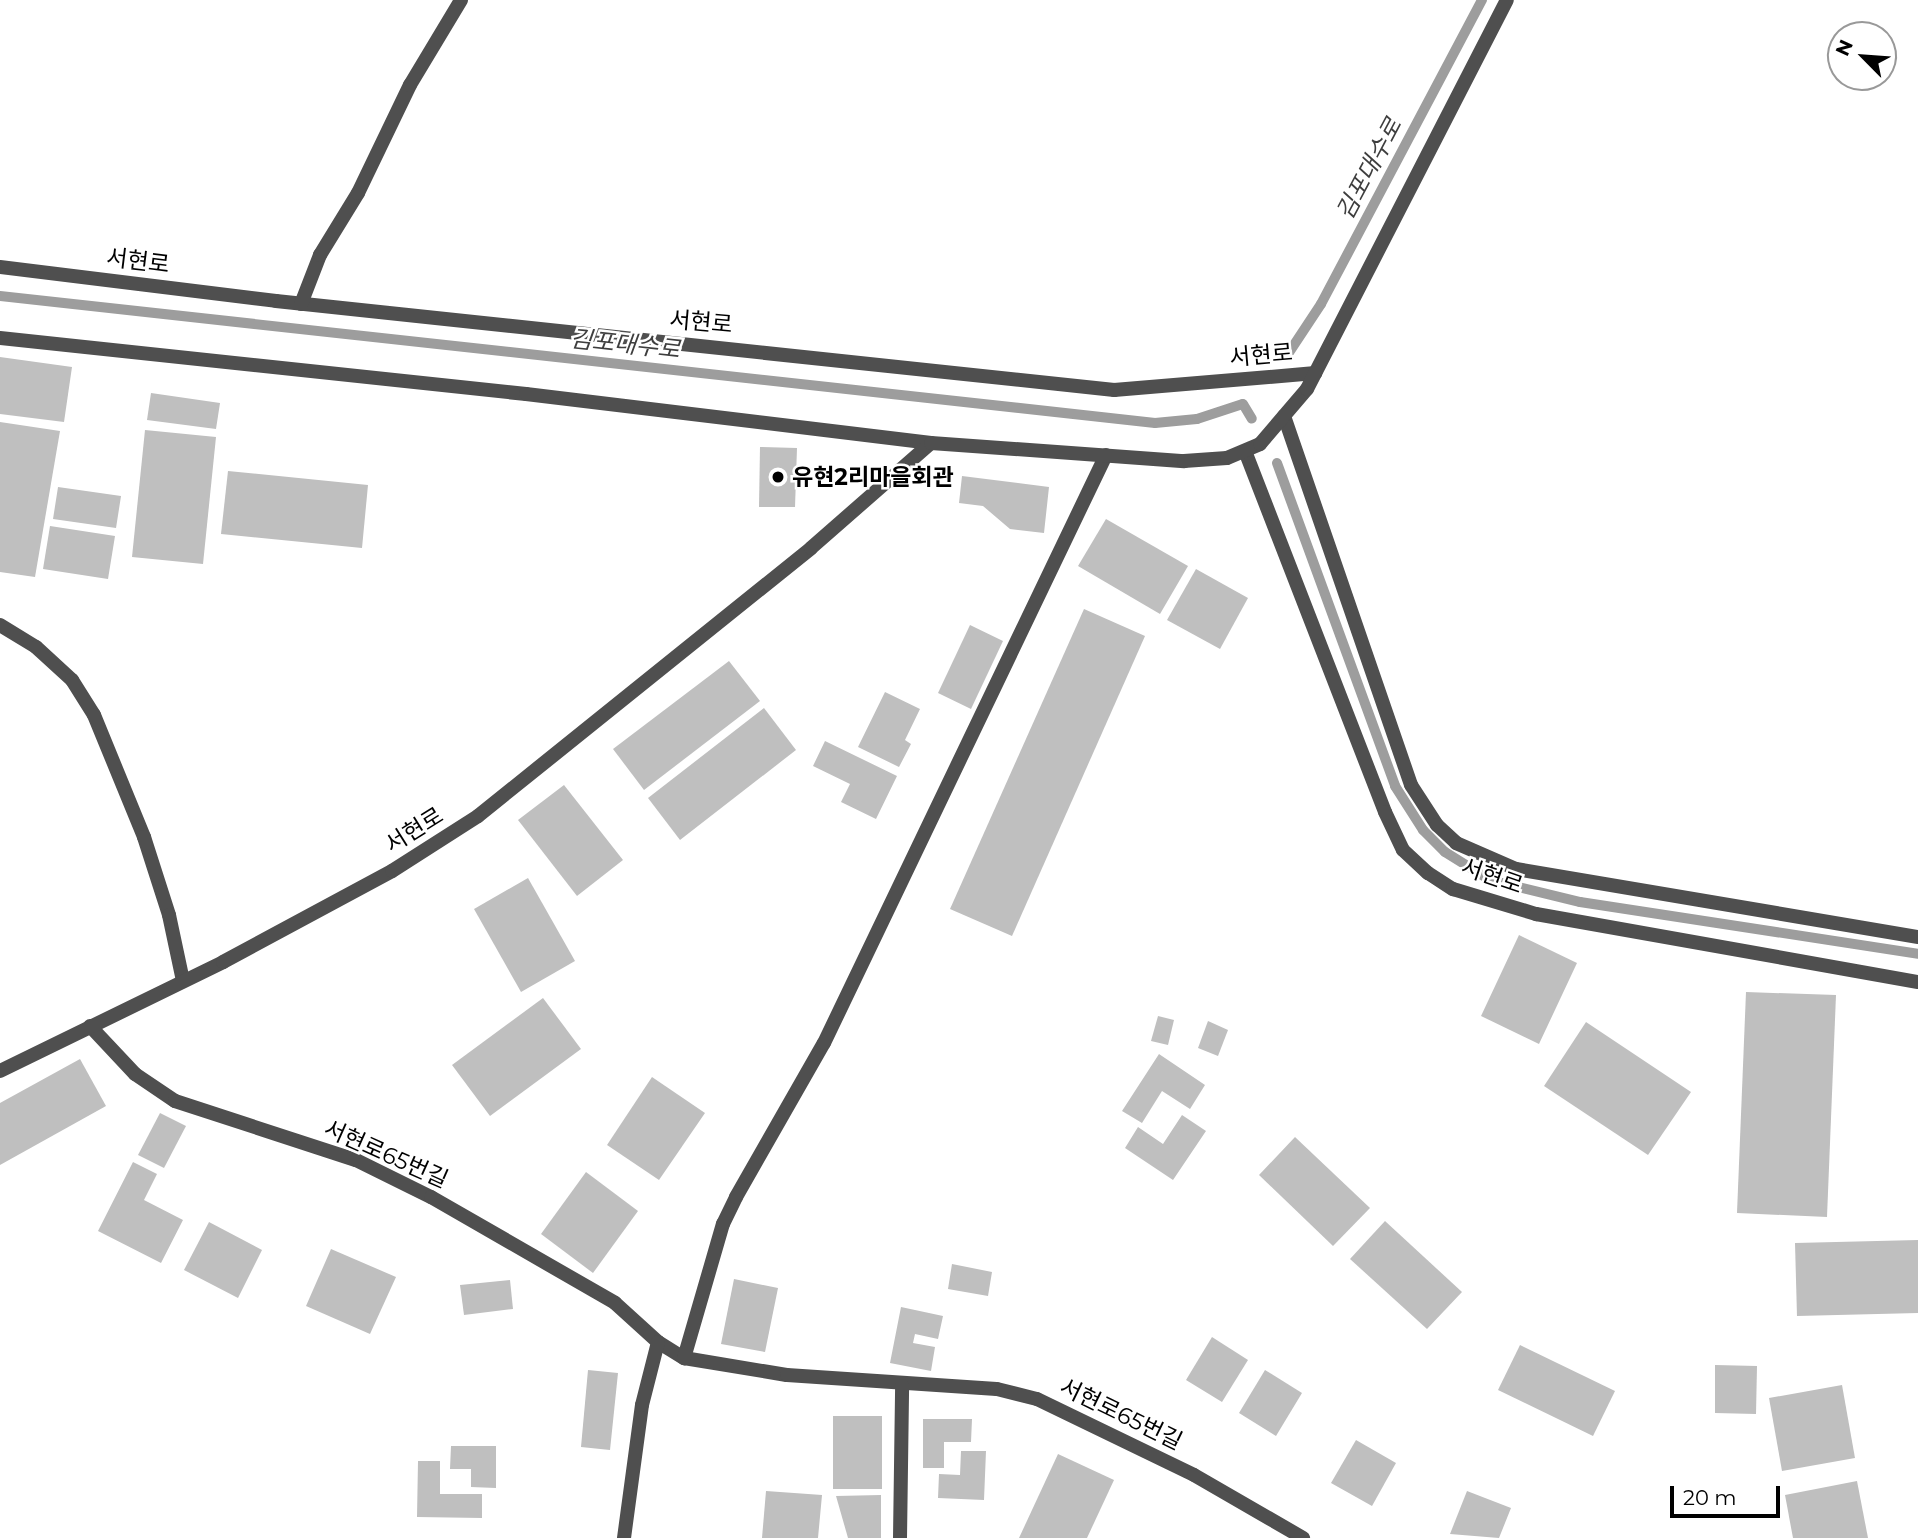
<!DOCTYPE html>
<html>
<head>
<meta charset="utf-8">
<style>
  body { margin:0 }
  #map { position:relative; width:1918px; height:1538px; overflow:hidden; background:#fff; font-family:Montserrat,"Noto Sans KR",sans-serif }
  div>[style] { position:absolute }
  .stream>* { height:10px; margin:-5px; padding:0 5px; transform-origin:5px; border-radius:5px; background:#9d9d9d }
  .building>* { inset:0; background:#bfbfbf }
  .service>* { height:14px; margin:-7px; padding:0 7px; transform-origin:7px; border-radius:7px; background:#4f4f4f }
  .minor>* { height:14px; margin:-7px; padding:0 7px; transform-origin:7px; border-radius:7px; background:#4f4f4f }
  .dots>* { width:19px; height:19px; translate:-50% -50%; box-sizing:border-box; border:4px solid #fff; border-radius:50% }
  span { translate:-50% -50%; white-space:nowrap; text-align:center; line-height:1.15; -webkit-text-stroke:5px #fff; paint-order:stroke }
  .street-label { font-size:23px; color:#000 }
  .poi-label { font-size:23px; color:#000; font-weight:700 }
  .left { translate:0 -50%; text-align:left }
  .water-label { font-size:24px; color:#3e3e3e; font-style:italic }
  .north { position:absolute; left:1827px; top:21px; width:70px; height:70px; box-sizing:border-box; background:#fff; border:2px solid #999; border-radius:50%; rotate:295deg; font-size:19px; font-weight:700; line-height:28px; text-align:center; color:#000 }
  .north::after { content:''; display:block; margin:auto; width:24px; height:32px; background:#000; clip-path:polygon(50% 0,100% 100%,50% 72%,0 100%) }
  .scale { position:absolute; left:1670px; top:1486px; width:110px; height:32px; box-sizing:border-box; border:4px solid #000; border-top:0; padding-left:9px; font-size:21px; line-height:24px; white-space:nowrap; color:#000; -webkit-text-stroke:5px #fff; paint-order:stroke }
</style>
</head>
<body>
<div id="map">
  <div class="stream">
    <div style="left:0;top:296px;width:1162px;rotate:6.27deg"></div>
    <div style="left:1155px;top:423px;width:42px;rotate:-5.4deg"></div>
    <div style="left:1197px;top:419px;width:48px;rotate:-18.1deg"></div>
    <div style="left:1243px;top:404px;width:17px;rotate:59deg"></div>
    <div style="left:1288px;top:354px;width:60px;rotate:-56.6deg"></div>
    <div style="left:1321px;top:304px;width:344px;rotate:-62.1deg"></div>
    <div style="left:1277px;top:463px;width:344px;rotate:69.9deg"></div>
    <div style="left:1395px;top:786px;width:52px;rotate:57.5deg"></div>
    <div style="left:1423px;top:830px;width:31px;rotate:45deg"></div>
    <div style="left:1445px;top:852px;width:53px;rotate:31.9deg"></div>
    <div style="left:1490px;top:880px;width:93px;rotate:13.7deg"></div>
    <div style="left:1580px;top:902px;width:342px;rotate:8.7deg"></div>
  </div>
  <div class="building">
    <div style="clip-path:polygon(0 357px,72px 367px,64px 422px,0 414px)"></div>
    <div style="clip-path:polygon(151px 393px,220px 403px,216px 429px,147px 420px)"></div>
    <div style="clip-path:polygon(0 422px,60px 431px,35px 577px,0 572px)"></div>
    <div style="clip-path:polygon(145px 430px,216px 437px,203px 564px,132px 557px)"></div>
    <div style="clip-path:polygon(760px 447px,797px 448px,795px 507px,759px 507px)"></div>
    <div style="clip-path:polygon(228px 471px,368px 485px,362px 548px,221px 534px)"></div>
    <div style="clip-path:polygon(962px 476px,1049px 487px,1044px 533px,1010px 529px,983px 506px,959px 503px)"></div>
    <div style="clip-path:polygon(58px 487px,121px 496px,116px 528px,53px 519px)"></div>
    <div style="clip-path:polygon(1106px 519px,1188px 566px,1160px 614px,1078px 566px)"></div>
    <div style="clip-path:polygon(50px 526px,115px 536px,108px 579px,43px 569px)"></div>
    <div style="clip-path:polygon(1196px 569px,1248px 598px,1220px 649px,1167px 620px)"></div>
    <div style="clip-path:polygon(1084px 609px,1145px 636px,1012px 936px,950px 909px)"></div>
    <div style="clip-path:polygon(970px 625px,1003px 641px,971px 709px,938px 693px)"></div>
    <div style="clip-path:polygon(729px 661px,760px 701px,644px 790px,613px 749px)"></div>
    <div style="clip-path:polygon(885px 692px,920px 709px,905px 740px,911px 744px,899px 767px,858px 747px)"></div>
    <div style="clip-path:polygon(764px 708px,796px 750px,680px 840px,648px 798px)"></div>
    <div style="clip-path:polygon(825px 741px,897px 776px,876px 819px,841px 802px,850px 784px,813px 766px)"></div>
    <div style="clip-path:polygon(564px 785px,623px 860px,577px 896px,518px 820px)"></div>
    <div style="clip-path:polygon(528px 878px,575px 961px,521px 992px,474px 909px)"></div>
    <div style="clip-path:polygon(1519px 935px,1577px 963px,1539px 1044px,1481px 1016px)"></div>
    <div style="clip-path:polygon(1746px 992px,1836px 995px,1827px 1217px,1737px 1213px)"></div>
    <div style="clip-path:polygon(543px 998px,581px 1049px,490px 1116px,452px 1065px)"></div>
    <div style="clip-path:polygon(1158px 1016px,1174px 1020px,1168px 1045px,1151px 1041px)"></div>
    <div style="clip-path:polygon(1208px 1021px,1228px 1030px,1218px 1056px,1198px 1048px)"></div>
    <div style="clip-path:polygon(1586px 1022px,1691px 1092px,1648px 1155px,1544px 1086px)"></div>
    <div style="clip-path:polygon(1159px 1054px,1205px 1085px,1190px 1109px,1162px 1091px,1142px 1123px,1122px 1111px)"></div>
    <div style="clip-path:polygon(80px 1059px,106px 1106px,0 1165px,0 1103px)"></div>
    <div style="clip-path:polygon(652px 1077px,705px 1113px,659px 1180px,607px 1145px)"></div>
    <div style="clip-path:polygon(160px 1113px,186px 1126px,164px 1168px,138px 1155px)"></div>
    <div style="clip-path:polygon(1182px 1115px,1206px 1131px,1173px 1180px,1125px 1148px,1138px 1127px,1163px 1144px)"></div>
    <div style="clip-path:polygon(1295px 1137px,1370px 1208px,1333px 1246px,1259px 1175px)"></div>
    <div style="clip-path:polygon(133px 1162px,157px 1174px,144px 1200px,183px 1220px,161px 1263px,98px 1231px)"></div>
    <div style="clip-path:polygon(586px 1172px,638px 1211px,593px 1273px,541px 1234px)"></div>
    <div style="clip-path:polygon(1385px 1221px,1462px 1292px,1427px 1329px,1350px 1259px)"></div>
    <div style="clip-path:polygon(209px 1222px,262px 1250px,238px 1298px,184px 1270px)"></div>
    <div style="clip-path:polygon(1918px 1240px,1918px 1313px,1797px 1316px,1795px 1243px)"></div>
    <div style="clip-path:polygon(331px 1249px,396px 1277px,370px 1334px,306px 1306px)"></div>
    <div style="clip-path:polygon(952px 1264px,992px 1272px,988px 1296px,948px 1289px)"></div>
    <div style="clip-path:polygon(734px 1279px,778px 1288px,765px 1352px,721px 1344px)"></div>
    <div style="clip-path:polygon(510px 1280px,513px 1309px,464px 1315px,460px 1285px)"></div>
    <div style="clip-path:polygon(901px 1307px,943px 1316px,938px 1339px,915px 1334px,913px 1343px,935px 1347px,931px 1371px,890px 1363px)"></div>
    <div style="clip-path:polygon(1212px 1337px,1248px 1360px,1222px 1402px,1186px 1380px)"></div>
    <div style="clip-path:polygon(1520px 1345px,1615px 1391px,1593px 1436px,1498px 1390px)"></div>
    <div style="clip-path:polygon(1715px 1365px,1757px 1366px,1756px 1414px,1715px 1413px)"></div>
    <div style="clip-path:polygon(588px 1370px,618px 1373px,610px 1450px,581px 1447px)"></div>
    <div style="clip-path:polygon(1265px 1370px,1302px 1393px,1276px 1436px,1239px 1413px)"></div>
    <div style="clip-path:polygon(1842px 1385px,1855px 1458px,1782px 1471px,1769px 1398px)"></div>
    <div style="clip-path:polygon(833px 1416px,882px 1416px,882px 1489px,833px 1489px)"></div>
    <div style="clip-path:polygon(923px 1419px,972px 1419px,971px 1442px,944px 1442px,944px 1468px,923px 1468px)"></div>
    <div style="clip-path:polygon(1356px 1440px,1396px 1463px,1372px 1506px,1331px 1483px)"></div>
    <div style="clip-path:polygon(451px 1446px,496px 1446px,496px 1488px,471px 1487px,471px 1469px,450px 1469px)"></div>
    <div style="clip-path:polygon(961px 1451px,986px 1451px,984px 1500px,938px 1498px,939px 1474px,960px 1475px)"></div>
    <div style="clip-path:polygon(1058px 1454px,1114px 1480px,1087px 1538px,1019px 1538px)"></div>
    <div style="clip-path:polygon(418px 1461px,440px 1461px,440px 1494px,482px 1494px,482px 1518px,417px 1517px)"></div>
    <div style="clip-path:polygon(1857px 1481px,1868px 1538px,1793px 1538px,1785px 1495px)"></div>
    <div style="clip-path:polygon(766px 1491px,822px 1495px,818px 1538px,762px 1538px)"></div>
    <div style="clip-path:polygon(1467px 1491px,1511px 1508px,1499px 1538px,1450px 1534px)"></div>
    <div style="clip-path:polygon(881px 1495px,881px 1538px,848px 1538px,836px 1496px)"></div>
  </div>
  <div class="service">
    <div style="left:0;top:267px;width:278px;rotate:7deg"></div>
    <div style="left:276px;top:301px;width:843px;rotate:6.06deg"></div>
    <div style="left:1114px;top:390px;width:202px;rotate:-4.8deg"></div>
    <div style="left:301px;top:304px;width:53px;rotate:-68.8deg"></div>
    <div style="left:320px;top:255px;width:73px;rotate:-58.5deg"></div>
    <div style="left:358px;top:193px;width:120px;rotate:-64.3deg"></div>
    <div style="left:410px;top:85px;width:99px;rotate:-59deg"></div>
    <div style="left:0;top:338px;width:529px;rotate:6.08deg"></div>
    <div style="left:526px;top:394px;width:408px;rotate:6.9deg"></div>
    <div style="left:1284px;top:416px;width:390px;rotate:71deg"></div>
    <div style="left:1411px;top:785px;width:48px;rotate:57deg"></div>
    <div style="left:1437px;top:825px;width:26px;rotate:43deg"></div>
    <div style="left:1456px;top:843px;width:65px;rotate:23.4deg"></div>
    <div style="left:1516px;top:869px;width:408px;rotate:9.6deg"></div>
    <div style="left:1245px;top:451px;width:387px;rotate:68.8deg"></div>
    <div style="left:1385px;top:812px;width:42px;rotate:64.7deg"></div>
    <div style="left:1403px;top:850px;width:34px;rotate:43deg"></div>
    <div style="left:1428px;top:873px;width:30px;rotate:33deg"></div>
    <div style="left:1453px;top:889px;width:87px;rotate:16.8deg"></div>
    <div style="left:1536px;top:914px;width:388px;rotate:10.1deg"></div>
    <div style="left:0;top:625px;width:42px;rotate:31.4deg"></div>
    <div style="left:36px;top:647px;width:49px;rotate:42.5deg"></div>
    <div style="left:72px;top:680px;width:41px;rotate:57.8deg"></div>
    <div style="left:94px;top:715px;width:132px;rotate:67.7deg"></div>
    <div style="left:144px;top:837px;width:82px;rotate:72.2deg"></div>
    <div style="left:169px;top:915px;width:67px;rotate:78deg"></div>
    <div style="left:90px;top:1026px;width:66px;rotate:46.8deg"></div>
    <div style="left:135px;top:1074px;width:48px;rotate:34deg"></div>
    <div style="left:175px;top:1101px;width:190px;rotate:18.1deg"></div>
    <div style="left:356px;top:1160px;width:84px;rotate:26.3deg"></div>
    <div style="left:431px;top:1197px;width:212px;rotate:29.9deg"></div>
    <div style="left:615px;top:1303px;width:58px;rotate:42.2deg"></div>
    <div style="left:658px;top:1342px;width:31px;rotate:32deg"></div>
    <div style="left:684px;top:1358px;width:104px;rotate:9.4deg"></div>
    <div style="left:787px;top:1375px;width:210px;rotate:3.8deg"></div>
    <div style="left:997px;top:1389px;width:41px;rotate:14deg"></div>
    <div style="left:1037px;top:1399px;width:174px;rotate:25.8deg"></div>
    <div style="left:1194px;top:1475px;width:126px;rotate:30deg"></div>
    <div style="left:684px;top:1358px;width:140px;rotate:-73.8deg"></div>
    <div style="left:723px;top:1224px;width:30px;rotate:-64deg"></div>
    <div style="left:736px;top:1197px;width:177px;rotate:-60.3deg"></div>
    <div style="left:824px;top:1043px;width:652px;rotate:-64.38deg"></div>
    <div style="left:624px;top:1538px;width:134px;rotate:-82.3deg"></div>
    <div style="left:642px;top:1405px;width:65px;rotate:-75.7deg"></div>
    <div style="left:900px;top:1538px;width:152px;rotate:-89.2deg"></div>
  </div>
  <div class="minor">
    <div style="left:0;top:1071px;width:248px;rotate:-26deg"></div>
    <div style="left:223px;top:962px;width:192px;rotate:-28.3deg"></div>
    <div style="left:392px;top:871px;width:102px;rotate:-32.6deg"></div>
    <div style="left:478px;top:816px;width:427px;rotate:-38.8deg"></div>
    <div style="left:811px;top:548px;width:159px;rotate:-41.2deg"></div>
    <div style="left:931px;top:443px;width:254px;rotate:4.1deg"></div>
    <div style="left:1184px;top:461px;width:43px;rotate:-4deg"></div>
    <div style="left:1227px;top:458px;width:36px;rotate:-23deg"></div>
    <div style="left:1260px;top:444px;width:72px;rotate:-49.5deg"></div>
    <div style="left:1307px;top:389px;width:437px;rotate:-62.8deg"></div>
  </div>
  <div class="dots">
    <div style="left:778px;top:477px;background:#000"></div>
  </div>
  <div class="street-label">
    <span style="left:138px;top:261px;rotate:7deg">서현로</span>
    <span style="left:701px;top:322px;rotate:5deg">서현로</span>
    <span style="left:1261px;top:355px;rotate:-5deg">서현로</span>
    <span style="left:414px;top:830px;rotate:-32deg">서현로</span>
    <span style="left:1492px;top:876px;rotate:19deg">서현로</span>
    <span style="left:386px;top:1154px;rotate:24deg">서현로65번길</span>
    <span style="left:1121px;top:1414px;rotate:26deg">서현로65번길</span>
  </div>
  <div class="poi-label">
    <span class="left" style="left:792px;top:477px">유현2리마을회관</span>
  </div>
  <div class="water-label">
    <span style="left:1369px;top:169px;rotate:-62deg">김포대수로</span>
    <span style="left:625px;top:344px;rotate:6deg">김포대수로</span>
  </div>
  <div class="north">N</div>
  <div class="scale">20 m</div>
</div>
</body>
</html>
